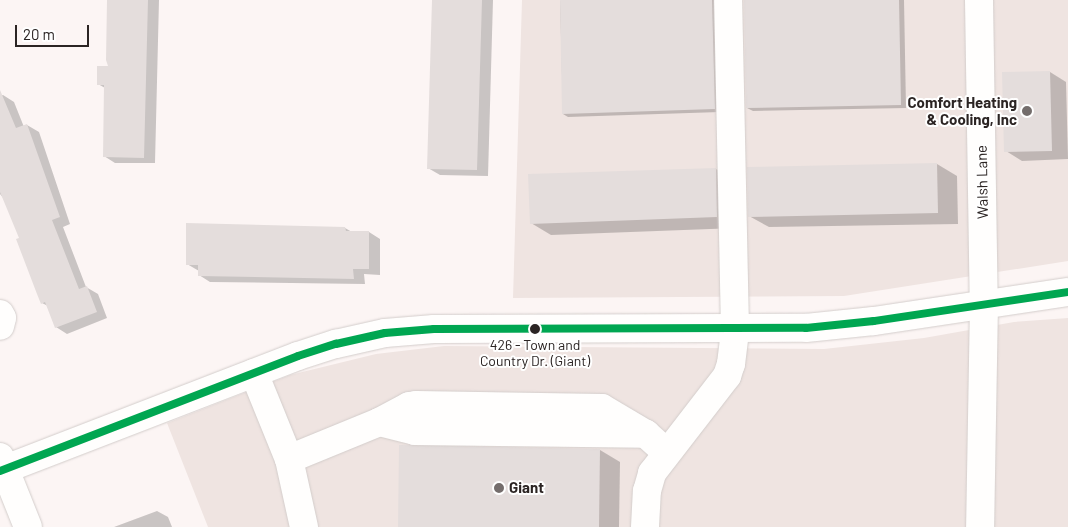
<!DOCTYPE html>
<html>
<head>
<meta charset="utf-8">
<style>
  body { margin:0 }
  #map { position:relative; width:1068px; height:527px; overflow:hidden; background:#fcf5f4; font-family:Barlow,sans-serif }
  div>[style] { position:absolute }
  .built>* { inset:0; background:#efe4e1 }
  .shadow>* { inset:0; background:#0003 }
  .building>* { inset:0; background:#e4dddc }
  .roads { filter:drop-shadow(0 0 1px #d3cdcb) drop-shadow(0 0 1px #d3cdcb) }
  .minor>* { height:28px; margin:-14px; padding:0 14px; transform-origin:14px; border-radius:14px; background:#fffefd }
  .bus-1>* { height:8px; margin:-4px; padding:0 4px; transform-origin:4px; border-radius:4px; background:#00a651 }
  .dots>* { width:14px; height:14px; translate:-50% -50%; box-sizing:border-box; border:2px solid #fff; border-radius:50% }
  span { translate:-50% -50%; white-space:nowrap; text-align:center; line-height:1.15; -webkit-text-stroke:4px #fff; paint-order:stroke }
  .bus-label { font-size:14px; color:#2b2423 }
  .poi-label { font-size:15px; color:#2b2423; font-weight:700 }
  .right { translate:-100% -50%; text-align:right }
  .left { translate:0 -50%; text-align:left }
  .street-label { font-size:15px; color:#2b2423 }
  .scale { position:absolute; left:15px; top:25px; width:74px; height:22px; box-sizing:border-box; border:2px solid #2b2423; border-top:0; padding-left:6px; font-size:15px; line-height:18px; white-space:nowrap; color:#2b2423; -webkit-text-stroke:4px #fff; paint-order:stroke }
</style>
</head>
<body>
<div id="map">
  <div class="built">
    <div style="clip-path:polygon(522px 0,1068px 0,1068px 261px,844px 296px,513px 298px)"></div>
    <div style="clip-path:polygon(1068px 318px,1068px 527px,208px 527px,167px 423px,290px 375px,376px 354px,444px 346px,824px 349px,924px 338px,1014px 322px)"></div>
  </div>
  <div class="shadow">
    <div style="clip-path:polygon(110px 0,159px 0,155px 163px,115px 163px,104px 156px,105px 88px,98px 84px,109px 67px)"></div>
    <div style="clip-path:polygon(433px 0,493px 0,488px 176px,440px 175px,428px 168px)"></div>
    <div style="clip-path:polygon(560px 0,719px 0,720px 112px,568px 117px,563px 114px)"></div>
    <div style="clip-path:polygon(745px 0,904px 0,906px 108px,753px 111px,747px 108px)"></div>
    <div style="clip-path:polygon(1050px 72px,1066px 82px,1068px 159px,1022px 161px,1006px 151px)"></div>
    <div style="clip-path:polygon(3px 95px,14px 102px,24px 127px,27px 125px,39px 132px,70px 224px,63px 227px,86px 287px,98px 294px,107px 318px,67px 334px,56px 327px,48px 306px,42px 303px,21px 239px,5px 200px,0 194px,0 96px)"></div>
    <div style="clip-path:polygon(937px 164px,957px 176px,958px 224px,769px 227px,749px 216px,748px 168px)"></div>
    <div style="clip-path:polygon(716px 169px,736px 180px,737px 228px,551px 235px,531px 223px)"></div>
    <div style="clip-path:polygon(345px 228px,352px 232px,369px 232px,380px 239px,380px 275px,364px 274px,365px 284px,210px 282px,199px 275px,199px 271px,187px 264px)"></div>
    <div style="clip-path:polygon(600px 450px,620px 462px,619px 527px,399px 527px)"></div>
    <div style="clip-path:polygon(157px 511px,168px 517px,172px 527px,114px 527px)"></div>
  </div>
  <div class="building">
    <div style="clip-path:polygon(107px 0,148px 0,144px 158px,103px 157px,104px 85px,97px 85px,97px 66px,108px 66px,106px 60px)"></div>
    <div style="clip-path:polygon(432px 0,482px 0,477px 170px,427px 169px)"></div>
    <div style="clip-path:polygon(560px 0,712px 0,715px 109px,562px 114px)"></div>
    <div style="clip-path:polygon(744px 0,899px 0,901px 105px,746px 108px)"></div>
    <div style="clip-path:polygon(1050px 71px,1052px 151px,1004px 152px,1002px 72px)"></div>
    <div style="clip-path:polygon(0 90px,16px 128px,27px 124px,60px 217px,52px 220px,79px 289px,87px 286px,97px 312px,55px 328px,45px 302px,41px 304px,37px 294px,16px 239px,19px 238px,0 192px)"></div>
    <div style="clip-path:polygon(937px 163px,938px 213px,748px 217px,747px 167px)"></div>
    <div style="clip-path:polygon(716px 168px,717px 217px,530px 224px,528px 174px)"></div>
    <div style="clip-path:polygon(186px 223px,345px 227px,346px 231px,369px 231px,369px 269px,353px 269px,354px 279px,198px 276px,198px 265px,186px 265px)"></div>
    <div style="clip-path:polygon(399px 445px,600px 449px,599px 527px,398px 527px)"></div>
  </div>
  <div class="roads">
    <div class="minor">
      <div style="left:979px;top:0;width:304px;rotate:89.1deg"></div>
      <div style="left:984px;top:304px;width:223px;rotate:91deg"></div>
      <div style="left:0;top:314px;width:4px;rotate:63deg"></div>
      <div style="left:2px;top:318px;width:8px;rotate:104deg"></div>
      <div style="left:254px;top:373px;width:93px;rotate:67.9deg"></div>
      <div style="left:289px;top:459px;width:70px;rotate:77.6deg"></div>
      <div style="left:379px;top:422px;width:37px;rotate:14deg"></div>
      <div style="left:415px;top:431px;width:231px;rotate:0.7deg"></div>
      <div style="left:0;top:457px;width:75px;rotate:68.2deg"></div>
      <div style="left:289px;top:459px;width:97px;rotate:-22.3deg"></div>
      <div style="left:379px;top:422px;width:34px;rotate:-28deg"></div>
      <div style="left:409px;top:406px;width:7px;rotate:-8deg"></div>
      <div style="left:416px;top:405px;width:186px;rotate:0.9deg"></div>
      <div style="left:602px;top:408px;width:51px;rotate:30.6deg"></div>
      <div style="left:646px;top:434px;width:28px;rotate:42deg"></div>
      <div style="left:0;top:471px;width:319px;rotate:-21.1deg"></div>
      <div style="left:298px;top:356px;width:40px;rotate:-18deg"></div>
      <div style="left:336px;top:344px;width:50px;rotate:-12.7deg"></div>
      <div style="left:385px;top:333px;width:49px;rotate:-4.7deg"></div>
      <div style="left:434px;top:329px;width:372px;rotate:-0.2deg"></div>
      <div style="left:806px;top:328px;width:68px;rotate:-5.9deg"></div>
      <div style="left:874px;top:321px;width:196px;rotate:-8.5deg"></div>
      <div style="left:645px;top:527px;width:36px;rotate:-87deg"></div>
      <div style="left:647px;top:491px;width:19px;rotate:-74deg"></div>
      <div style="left:652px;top:473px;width:123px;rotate:-52.3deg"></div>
      <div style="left:727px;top:376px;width:13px;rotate:-72deg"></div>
      <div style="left:731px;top:364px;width:35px;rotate:-83deg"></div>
      <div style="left:735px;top:329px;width:329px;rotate:-91.2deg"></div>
    </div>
  </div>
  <div class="bus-1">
    <div style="left:0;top:471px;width:319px;rotate:-21.1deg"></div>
    <div style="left:298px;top:356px;width:40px;rotate:-18deg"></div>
    <div style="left:336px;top:344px;width:50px;rotate:-12.7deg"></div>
    <div style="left:385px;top:333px;width:49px;rotate:-4.7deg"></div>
    <div style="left:434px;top:329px;width:372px;rotate:-0.2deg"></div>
    <div style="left:806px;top:328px;width:68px;rotate:-5.9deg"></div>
    <div style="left:874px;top:321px;width:196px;rotate:-8.5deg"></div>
  </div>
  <div class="dots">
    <div style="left:1027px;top:111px;background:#746d6c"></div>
    <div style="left:535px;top:329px;background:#2b2423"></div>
    <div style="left:499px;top:488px;background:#746d6c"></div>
  </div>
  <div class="bus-label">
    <span style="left:535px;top:353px">426 - Town and<br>Country Dr. (Giant)</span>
  </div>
  <div class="poi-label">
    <span class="right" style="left:1017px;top:111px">Comfort Heating<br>&amp; Cooling, Inc</span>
    <span class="left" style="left:509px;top:488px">Giant</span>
  </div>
  <div class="street-label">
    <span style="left:982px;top:182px;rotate:-91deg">Walsh Lane</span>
  </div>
  <div class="scale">20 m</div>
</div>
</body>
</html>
